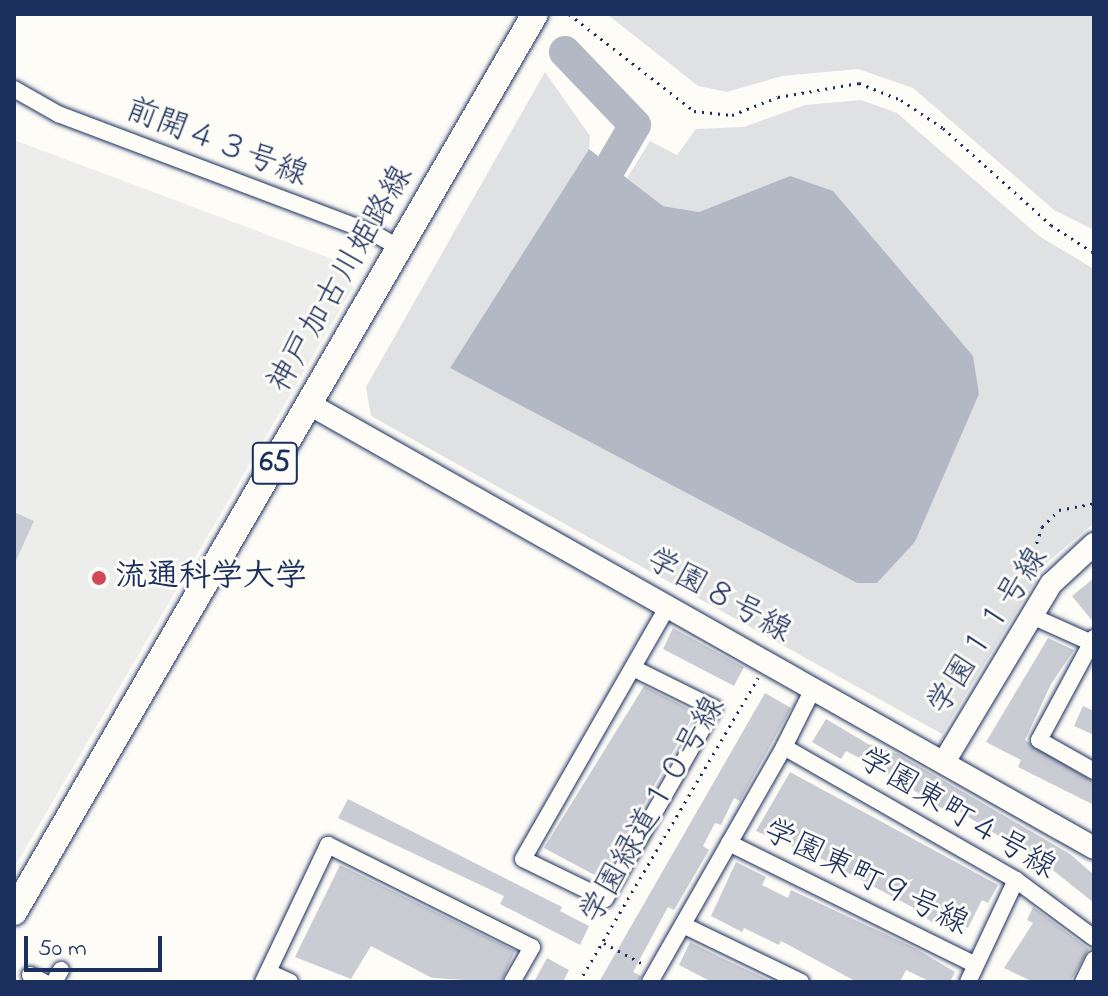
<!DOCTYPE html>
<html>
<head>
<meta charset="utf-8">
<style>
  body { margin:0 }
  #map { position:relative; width:1108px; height:996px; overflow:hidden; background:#fdfcf7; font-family:"Indie Flower","Klee One",sans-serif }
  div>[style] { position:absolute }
  .built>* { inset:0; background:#edeeec }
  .green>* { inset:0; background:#e0e1e3 }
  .water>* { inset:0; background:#b3b8c5 }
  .river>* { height:32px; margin:-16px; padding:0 16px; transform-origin:16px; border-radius:16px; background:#b3b8c5 }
  .building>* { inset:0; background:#c9ccd3 }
  .path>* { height:3px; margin-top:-1.5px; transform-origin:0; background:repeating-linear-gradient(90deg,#1b2f5e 0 2px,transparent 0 8px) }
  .roads { filter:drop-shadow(0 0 2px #1b2f5e) drop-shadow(0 0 2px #1b2f5e) }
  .street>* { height:16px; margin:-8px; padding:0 8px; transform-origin:8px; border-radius:8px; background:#fdfcf7 }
  .secondary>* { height:22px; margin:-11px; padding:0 11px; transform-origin:11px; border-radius:11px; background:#fdfcf7 }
  .primary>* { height:26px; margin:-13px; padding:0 13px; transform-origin:13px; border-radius:13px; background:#fdfcf7 }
  .dots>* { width:22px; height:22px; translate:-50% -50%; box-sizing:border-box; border:4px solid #fdfcf7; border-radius:50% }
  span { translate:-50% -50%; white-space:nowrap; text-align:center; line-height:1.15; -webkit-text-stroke:6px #fdfcf7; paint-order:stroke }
  .shield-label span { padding:2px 6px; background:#fdfcf7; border:2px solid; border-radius:6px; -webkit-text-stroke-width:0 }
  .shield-label { font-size:30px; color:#1b2f5e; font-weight:700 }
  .street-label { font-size:32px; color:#1b2f5e }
  .poi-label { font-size:32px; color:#1b2f5e; font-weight:700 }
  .left { translate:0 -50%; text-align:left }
  .frame { position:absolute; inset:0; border:16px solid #1b2f5e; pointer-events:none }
  .scale { position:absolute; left:24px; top:936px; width:138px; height:36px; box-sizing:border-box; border:4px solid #1b2f5e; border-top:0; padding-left:10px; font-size:24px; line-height:28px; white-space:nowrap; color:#1b2f5e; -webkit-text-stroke:6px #fdfcf7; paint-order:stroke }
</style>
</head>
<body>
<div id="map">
  <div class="built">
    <div style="clip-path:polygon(14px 140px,348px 265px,353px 287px,14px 868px)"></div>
  </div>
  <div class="green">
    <div style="clip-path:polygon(607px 14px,1094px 14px,1094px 230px,1054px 210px,913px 88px,858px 69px,782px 76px,727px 92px,698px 86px)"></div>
    <div style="clip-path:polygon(545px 72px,590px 136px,589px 149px,450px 368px,857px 583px,877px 583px,915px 542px,978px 394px,973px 356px,790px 176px,699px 212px,663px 206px,627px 178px,650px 141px,677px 155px,696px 129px,744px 127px,805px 105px,861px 100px,897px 113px,1039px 236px,1094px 269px,1094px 523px,1045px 564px,942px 734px,371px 416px,366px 387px)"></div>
  </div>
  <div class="water">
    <div style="clip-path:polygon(589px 149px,663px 206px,699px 212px,790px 176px,833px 191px,973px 356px,979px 394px,915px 542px,877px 583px,857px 583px,450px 368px)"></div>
  </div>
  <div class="river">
    <div style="left:565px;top:52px;width:101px;rotate:46.2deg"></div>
    <div style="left:635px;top:125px;width:48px;rotate:120.3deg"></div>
  </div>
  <div class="building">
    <div style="clip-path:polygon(14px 512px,34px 521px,14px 565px)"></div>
    <div style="clip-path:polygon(1094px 578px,1094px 623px,1072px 596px)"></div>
    <div style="clip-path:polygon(673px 628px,744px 667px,734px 686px,663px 649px)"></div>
    <div style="clip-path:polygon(1048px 638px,1074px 650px,1051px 684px,1025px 740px,1094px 782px,1094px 805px,1018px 767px,1021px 760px,986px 742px)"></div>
    <div style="clip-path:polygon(644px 686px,695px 712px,602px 879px,544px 848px)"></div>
    <div style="clip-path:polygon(765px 693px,791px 708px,740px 801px,734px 798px,721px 825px,715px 823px,703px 846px,709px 850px,674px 910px,668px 907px,633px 972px,641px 976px,639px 982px,599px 982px)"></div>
    <div style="clip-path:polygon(1083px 706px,1094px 711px,1094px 735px,1074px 726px)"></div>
    <div style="clip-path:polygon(826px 719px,868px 744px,898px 754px,1070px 854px,1094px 875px,1094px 903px,1049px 867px,952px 807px,949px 813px,879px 768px,846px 751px,841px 759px,812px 742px)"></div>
    <div style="clip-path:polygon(790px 772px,998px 885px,988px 903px,982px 900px,968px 928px,940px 914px,934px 924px,912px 907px,822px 859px,756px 831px)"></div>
    <div style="clip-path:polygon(348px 799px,562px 907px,560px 911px,589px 926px,580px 945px,500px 904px,504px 896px,338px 818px)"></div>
    <div style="clip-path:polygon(736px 862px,766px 877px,762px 885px,788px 898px,791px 890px,915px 948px,955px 972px,950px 982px,931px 982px,906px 970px,900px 982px,857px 982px,781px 941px,779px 945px,744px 928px,742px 932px,711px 916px)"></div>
    <div style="clip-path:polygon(340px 865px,515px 951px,501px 982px,432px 978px,371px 946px,351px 979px,295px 957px)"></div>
    <div style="clip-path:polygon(1033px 907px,1089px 949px,1070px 982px,1033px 982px,1004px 968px,1033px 923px,1027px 920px)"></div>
    <div style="clip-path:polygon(690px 942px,728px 961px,773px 982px,712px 982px,679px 965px)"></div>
    <div style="clip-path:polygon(547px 958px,569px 970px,563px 982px,525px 982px,534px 982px)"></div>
  </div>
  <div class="path">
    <div style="left:569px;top:14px;width:158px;rotate:37.8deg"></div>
    <div style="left:694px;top:111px;width:38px;rotate:6deg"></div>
    <div style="left:732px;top:115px;width:49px;rotate:-21.4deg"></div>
    <div style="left:778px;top:97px;width:82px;rotate:-9.8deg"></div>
    <div style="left:859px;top:83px;width:45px;rotate:22deg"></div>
    <div style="left:901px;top:100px;width:50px;rotate:33.7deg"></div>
    <div style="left:943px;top:128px;width:145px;rotate:41.9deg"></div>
    <div style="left:1051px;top:225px;width:51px;rotate:33.1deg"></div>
    <div style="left:1036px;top:571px;width:9px;rotate:-144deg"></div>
    <div style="left:1029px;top:566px;width:41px;rotate:-71.6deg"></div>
    <div style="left:1042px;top:527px;width:24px;rotate:-45deg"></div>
    <div style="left:1059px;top:510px;width:36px;rotate:-11deg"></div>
    <div style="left:604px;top:943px;width:44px;rotate:28.3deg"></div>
    <div style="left:579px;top:982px;width:353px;rotate:-59.5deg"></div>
  </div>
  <div class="roads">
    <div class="street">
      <div style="left:14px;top:89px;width:51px;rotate:29.6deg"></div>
      <div style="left:58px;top:114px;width:337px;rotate:20.7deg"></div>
      <div style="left:373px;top:233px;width:31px;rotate:29deg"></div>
      <div style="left:1034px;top:617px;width:66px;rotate:24.2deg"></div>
      <div style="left:1094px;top:638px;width:116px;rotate:118.3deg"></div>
      <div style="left:1039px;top:740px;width:63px;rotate:29.4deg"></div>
      <div style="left:633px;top:668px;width:90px;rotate:26.3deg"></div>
      <div style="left:714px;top:708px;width:220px;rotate:119.7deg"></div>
      <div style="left:605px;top:899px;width:91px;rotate:-154deg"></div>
      <div style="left:523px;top:859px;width:292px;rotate:-60.2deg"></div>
      <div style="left:784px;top:747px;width:67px;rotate:-63.4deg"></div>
      <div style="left:729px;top:843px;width:275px;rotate:26.3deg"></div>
      <div style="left:683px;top:925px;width:131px;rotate:25.8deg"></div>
      <div style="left:268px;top:972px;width:24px;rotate:24deg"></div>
      <div style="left:30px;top:975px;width:16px;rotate:27deg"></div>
      <div style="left:54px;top:982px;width:14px;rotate:-60deg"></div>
      <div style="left:263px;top:982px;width:152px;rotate:-64.6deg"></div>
      <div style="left:328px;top:845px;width:228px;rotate:26.6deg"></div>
      <div style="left:532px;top:947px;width:40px;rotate:119.7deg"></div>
      <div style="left:650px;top:982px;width:271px;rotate:-60.3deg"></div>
      <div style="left:784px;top:747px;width:267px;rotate:29.8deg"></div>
      <div style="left:1016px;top:880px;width:97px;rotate:36.6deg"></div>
      <div style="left:968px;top:982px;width:113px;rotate:-64.8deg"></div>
      <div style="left:1083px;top:982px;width:25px;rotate:-64deg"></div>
    </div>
    <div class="secondary">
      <div style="left:309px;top:404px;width:902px;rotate:29.49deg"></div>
      <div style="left:944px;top:762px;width:208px;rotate:-59deg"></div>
      <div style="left:1051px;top:584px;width:59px;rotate:-42.9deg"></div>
    </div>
    <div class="primary">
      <div style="left:14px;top:912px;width:1038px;rotate:-59.88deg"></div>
    </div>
  </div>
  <div class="dots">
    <div style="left:99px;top:578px;background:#d1495b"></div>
  </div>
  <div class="shield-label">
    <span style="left:275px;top:463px">65</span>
  </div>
  <div class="street-label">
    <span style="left:216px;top:144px;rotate:21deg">前開４３号線</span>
    <span style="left:342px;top:280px;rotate:-60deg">神戸加古川姫路線</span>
    <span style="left:718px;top:597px;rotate:29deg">学園８号線</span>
    <span style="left:989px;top:632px;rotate:-57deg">学園１１号線</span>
    <span style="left:654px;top:811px;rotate:-60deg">学園緑道１０号線</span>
    <span style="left:956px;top:815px;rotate:31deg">学園東町４号線</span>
    <span style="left:865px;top:879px;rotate:26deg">学園東町９号線</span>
  </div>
  <div class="poi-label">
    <span class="left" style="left:115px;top:578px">流通科学大学</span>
  </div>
  <div class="frame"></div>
  <div class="scale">50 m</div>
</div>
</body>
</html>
